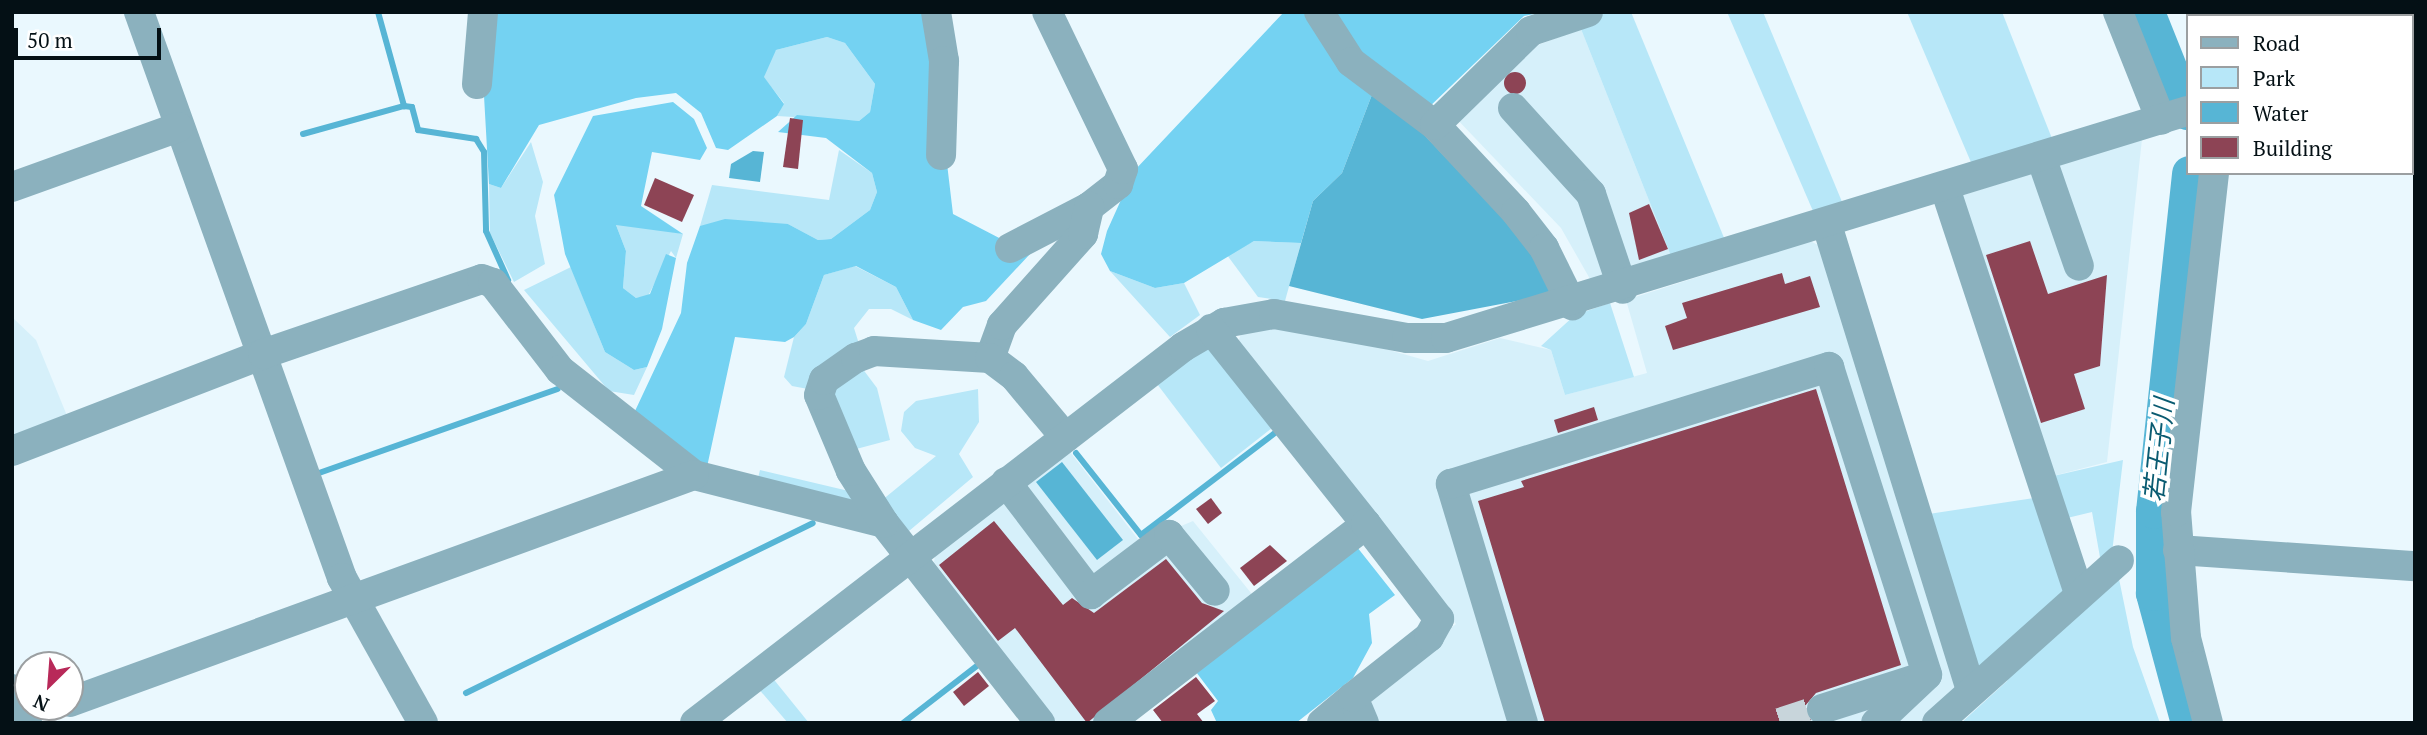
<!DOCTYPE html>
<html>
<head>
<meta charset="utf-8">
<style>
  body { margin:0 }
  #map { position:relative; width:2427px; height:735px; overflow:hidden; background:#eaf8fe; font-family:"PT Serif","Noto Sans JP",serif }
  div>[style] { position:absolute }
  .built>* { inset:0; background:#d6f0fa }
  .green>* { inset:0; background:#b7e7f8 }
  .forest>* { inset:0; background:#74d2f2 }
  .water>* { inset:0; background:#57b5d5 }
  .stream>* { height:6px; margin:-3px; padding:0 3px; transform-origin:3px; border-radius:3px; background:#57b5d5 }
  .river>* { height:35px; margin:-17.5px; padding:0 17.5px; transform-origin:17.5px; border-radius:17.5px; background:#57b5d5 }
  .building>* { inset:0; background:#8d4455 }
  .round { border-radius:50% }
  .minor-tunnel>* { height:30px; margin-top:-15px; transform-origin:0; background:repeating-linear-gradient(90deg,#c8d5db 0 30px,transparent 0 45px) }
  .minor>* { height:30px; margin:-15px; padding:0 15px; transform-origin:15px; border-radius:15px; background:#8bb1be }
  span { translate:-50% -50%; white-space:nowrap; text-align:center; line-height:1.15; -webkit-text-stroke:7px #fff; paint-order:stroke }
  .water-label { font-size:26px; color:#0a5b71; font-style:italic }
  .frame { position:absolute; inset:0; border:14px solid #041015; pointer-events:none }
  .legend { position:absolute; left:2186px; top:14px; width:228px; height:161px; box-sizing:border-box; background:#fff; border:2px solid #9b9fa1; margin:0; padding:9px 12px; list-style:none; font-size:21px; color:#041015 }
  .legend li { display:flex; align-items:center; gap:14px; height:35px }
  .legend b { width:35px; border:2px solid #9b9fa1 }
  .north { position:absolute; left:14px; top:651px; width:70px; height:70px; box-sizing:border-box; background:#fff; border:2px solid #9b9fa1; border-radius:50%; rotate:205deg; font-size:19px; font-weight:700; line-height:28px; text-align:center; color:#041015 }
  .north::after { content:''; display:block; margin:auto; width:24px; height:32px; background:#b82959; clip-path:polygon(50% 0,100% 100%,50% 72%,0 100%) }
  .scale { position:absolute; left:14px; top:28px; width:147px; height:32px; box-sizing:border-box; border:4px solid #041015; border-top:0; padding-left:9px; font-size:21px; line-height:24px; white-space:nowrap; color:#041015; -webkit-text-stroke:5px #fff; paint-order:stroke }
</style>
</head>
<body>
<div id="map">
  <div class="built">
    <div style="clip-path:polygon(1581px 29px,1673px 261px,1594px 286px,1561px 228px,1453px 115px,1527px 49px)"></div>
    <div style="clip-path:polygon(2142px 139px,2107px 462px,2049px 477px,1957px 197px)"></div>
    <div style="clip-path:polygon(1810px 241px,1824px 248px,1956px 684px,1954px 696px,1924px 723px,1371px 723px,1372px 692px,1456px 624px,1236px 348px,1242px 331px,1262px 327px,1357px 341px,1428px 361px,1500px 338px,1551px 350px,1565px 395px,1647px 373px,1626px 300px)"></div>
    <div style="clip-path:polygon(12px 317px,36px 340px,70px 423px,12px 445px)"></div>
    <div style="clip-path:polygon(1067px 448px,1141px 543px,1193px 521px,1255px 598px,1099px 723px,1053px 723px,934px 562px,936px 549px)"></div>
  </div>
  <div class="green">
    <div style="clip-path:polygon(1606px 12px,1631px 12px,1727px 245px,1673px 261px,1581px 29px)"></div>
    <div style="clip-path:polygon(1727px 12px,1763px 12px,1845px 209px,1816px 218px)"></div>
    <div style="clip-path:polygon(1907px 12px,2002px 12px,2053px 141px,1973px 167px)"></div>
    <div style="clip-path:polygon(827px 37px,845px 43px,875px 84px,870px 112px,859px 121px,777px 116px,784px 103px,764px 78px,765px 64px,776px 50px)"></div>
    <div style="clip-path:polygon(531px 142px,543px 182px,535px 216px,545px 264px,514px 282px,490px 233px,489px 184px,501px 188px)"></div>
    <div style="clip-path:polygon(839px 150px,872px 173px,877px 192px,870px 210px,831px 239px,818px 240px,788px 224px,700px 226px,712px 185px,829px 200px)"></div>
    <div style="clip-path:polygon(627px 223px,683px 234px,676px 258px,671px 251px,648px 296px,636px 298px,623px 288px,626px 251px,616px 225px)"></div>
    <div style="clip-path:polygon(1254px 241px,1301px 243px,1285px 301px,1258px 297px,1227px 255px)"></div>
    <div style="clip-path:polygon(855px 266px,896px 287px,913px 320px,891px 309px,869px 309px,854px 328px,859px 344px,808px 389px,792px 386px,784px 377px,794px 337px,806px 324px,824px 275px)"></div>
    <div style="clip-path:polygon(571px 267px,605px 352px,634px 370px,647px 367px,634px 395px,609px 391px,524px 290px)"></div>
    <div style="clip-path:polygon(1110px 271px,1155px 288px,1184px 283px,1200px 315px,1170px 337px)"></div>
    <div style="clip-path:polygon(1610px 303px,1634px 377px,1565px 395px,1551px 350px,1541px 346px,1575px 315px)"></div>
    <div style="clip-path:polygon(1210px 346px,1277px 424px,1221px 468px,1154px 380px)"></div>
    <div style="clip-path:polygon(859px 364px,877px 388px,890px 440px,845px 452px,830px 378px)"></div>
    <div style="clip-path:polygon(978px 389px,979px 422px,959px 454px,973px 477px,909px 531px,881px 501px,936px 456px,915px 448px,901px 431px,904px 412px,916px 401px)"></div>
    <div style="clip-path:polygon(2123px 460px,2112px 553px,2101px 563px,2092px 512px,2063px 519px,2049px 477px)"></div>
    <div style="clip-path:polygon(760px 470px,853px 492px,869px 510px,757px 482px)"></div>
    <div style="clip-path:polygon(2041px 497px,2071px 591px,1974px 681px,1922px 515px)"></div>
    <div style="clip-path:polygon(2118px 574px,2133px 647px,2160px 723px,1961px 723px,2007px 681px,2016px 661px)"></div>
    <div style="clip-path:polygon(771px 676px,809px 723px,788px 723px,757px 687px)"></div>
  </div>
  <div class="forest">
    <div style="clip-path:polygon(488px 12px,929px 12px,953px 214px,1030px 254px,986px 301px,963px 307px,941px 330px,913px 320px,896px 287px,856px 266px,824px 275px,806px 324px,794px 337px,785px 342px,735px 337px,707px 467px,635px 411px,681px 313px,687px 263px,700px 226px,725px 219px,788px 224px,818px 240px,831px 239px,870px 210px,877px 192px,872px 173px,826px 138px,778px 132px,797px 115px,859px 121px,870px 112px,875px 84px,845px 43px,827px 37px,776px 50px,764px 77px,784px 104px,777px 116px,728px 150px,716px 148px,701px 113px,676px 93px,636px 98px,539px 125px,501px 188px,489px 184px,481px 43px)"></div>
    <div style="clip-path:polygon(1284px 12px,1314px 12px,1373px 92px,1342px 173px,1313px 201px,1301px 243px,1254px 241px,1184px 283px,1155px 288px,1110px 271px,1101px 254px,1107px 231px,1134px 171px)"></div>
    <div style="clip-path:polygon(1325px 12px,1544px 12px,1524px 16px,1426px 110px,1379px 81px)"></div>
    <div style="clip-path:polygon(673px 102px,694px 119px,707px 148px,700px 160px,652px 152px,641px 206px,683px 234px,616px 225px,626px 251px,623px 288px,636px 298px,650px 294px,666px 254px,676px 258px,662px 329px,647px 367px,634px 370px,605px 352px,565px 254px,554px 195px,593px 116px)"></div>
    <div style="clip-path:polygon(1357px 547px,1395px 595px,1369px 614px,1372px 643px,1353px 678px,1296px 723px,1217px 723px,1211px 710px,1218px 701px,1190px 664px)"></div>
  </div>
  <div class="water">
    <div style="clip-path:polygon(1373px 92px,1391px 100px,1528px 244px,1559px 293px,1422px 319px,1289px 286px,1313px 201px,1342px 173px)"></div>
    <div style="clip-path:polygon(753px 151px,764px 152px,760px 182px,729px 178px,731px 164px)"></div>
    <div style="clip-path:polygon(1062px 462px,1123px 540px,1097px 560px,1036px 482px)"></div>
  </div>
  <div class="stream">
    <div style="left:378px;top:12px;width:98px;rotate:74.5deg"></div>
    <div style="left:2411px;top:65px;width:12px;rotate:70deg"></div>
    <div style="left:303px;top:134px;width:105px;rotate:-15.5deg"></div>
    <div style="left:404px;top:106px;width:8px;rotate:7deg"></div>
    <div style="left:412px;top:107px;width:24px;rotate:75deg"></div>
    <div style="left:418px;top:130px;width:59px;rotate:8.8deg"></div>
    <div style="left:476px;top:139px;width:15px;rotate:58deg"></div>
    <div style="left:484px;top:152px;width:79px;rotate:88.5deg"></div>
    <div style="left:486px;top:231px;width:54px;rotate:65.8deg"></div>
    <div style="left:1076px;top:453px;width:105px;rotate:51.6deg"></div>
    <div style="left:1141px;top:535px;width:170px;rotate:-37.3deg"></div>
    <div style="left:319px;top:473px;width:253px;rotate:-19.4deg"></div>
    <div style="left:466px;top:693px;width:386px;rotate:-26.1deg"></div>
    <div style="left:903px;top:723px;width:95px;rotate:-37.7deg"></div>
  </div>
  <div class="river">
    <div style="left:2147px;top:12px;width:108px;rotate:68.2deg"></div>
    <div style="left:2188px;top:723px;width:135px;rotate:-105.1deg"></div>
    <div style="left:2153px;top:593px;width:82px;rotate:-90deg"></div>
    <div style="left:2153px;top:511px;width:340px;rotate:-83.9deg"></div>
  </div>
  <div class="building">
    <div class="round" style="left:1504px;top:72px;width:22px;height:22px"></div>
    <div style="clip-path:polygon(790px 118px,803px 120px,798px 169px,783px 167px)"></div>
    <div style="clip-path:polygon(655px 178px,694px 195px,682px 222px,644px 205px)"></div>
    <div style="clip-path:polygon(1649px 204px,1668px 249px,1639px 260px,1629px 213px)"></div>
    <div style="clip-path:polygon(2030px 241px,2048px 294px,2107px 275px,2100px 366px,2074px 374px,2085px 409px,2041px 423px,1986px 255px)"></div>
    <div style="clip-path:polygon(1782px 273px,1785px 284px,1810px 276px,1820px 307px,1673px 350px,1665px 326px,1687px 318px,1682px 303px)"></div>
    <div style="clip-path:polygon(1816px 389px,1901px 665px,1816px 693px,1805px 706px,1812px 723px,1545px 723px,1478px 501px,1524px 487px,1521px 481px)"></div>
    <div style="clip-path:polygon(1594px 407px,1598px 420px,1558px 433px,1554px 420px)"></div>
    <div style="clip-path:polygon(1211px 498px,1222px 513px,1208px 524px,1196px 509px)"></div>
    <div style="clip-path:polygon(994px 521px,1063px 605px,1072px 598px,1094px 613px,1166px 559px,1202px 603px,1224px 611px,1087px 723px,1015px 628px,998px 641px,939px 565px)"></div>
    <div style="clip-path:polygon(1270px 545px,1287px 561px,1254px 586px,1240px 568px)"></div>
    <div style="clip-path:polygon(978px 672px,989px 686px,964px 706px,953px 692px)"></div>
    <div style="clip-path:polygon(1196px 677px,1215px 701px,1197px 714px,1204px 723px,1163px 723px,1153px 710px)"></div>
  </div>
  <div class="minor-tunnel">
    <div style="left:1780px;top:723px;width:44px;rotate:-18.4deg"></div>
  </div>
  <div class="minor">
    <div style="left:139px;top:12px;width:601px;rotate:70.27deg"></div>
    <div style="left:342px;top:578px;width:166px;rotate:60.8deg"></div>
    <div style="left:936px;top:12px;width:50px;rotate:80.7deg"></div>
    <div style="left:944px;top:61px;width:94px;rotate:91.8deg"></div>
    <div style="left:1319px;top:12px;width:59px;rotate:57.4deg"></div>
    <div style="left:1351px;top:62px;width:105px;rotate:36.9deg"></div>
    <div style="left:1435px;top:125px;width:119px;rotate:47deg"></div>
    <div style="left:1516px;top:212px;width:46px;rotate:52.1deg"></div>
    <div style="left:1544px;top:248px;width:64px;rotate:63.8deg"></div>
    <div style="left:2118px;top:12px;width:116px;rotate:68.3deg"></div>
    <div style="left:2383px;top:12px;width:4px;rotate:76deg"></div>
    <div style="left:2411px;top:28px;width:12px;rotate:70deg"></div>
    <div style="left:477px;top:84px;width:72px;rotate:-85.2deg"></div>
    <div style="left:2411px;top:100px;width:12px;rotate:70deg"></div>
    <div style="left:1513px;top:108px;width:116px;rotate:47.8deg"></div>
    <div style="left:1591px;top:194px;width:100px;rotate:71.4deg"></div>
    <div style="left:1435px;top:125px;width:134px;rotate:-44.4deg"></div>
    <div style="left:1531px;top:31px;width:60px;rotate:-18.4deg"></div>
    <div style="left:2041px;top:157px;width:115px;rotate:70.8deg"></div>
    <div style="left:12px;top:187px;width:177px;rotate:-19.8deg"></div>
    <div style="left:1945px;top:188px;width:428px;rotate:71.7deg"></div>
    <div style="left:1827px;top:225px;width:488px;rotate:72.8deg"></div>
    <div style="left:1010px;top:248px;width:89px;rotate:-27.4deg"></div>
    <div style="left:1089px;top:207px;width:37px;rotate:-38deg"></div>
    <div style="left:1118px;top:184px;width:16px;rotate:-72deg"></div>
    <div style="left:1123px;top:169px;width:174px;rotate:-115.8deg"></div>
    <div style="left:990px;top:358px;width:35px;rotate:-70deg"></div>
    <div style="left:1002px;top:325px;width:122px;rotate:-48.3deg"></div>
    <div style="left:1083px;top:234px;width:28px;rotate:-77deg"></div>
    <div style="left:12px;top:451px;width:269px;rotate:-21.1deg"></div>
    <div style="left:263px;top:354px;width:231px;rotate:-18.9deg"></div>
    <div style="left:482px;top:279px;width:12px;rotate:20deg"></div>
    <div style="left:493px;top:283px;width:110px;rotate:52.4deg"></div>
    <div style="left:560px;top:370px;width:170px;rotate:38.1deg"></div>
    <div style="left:694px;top:475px;width:196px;rotate:14.2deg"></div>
    <div style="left:884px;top:523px;width:254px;rotate:52deg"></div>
    <div style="left:1006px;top:482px;width:141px;rotate:52.8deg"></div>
    <div style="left:1091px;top:594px;width:98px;rotate:-37.1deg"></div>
    <div style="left:1169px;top:535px;width:72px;rotate:50.6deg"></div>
    <div style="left:884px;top:523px;width:62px;rotate:-122.4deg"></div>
    <div style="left:851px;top:471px;width:82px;rotate:-112.8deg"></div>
    <div style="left:819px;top:395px;width:16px;rotate:-72deg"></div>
    <div style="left:824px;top:380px;width:39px;rotate:-35deg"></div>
    <div style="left:856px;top:358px;width:19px;rotate:-21deg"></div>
    <div style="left:874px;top:351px;width:116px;rotate:3.5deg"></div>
    <div style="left:990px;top:358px;width:30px;rotate:37deg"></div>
    <div style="left:1014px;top:376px;width:80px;rotate:50.1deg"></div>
    <div style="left:2178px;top:550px;width:238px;rotate:3.9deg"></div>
    <div style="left:12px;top:689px;width:37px;rotate:66deg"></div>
    <div style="left:70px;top:702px;width:664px;rotate:-19.99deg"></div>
    <div style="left:1822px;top:709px;width:102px;rotate:-17.7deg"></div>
    <div style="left:695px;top:723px;width:616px;rotate:-37.61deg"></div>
    <div style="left:1183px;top:347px;width:48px;rotate:-30.3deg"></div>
    <div style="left:1224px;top:323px;width:51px;rotate:-10.2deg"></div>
    <div style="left:1274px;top:314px;width:135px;rotate:10.2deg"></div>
    <div style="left:1407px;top:338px;width:39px"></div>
    <div style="left:1446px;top:338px;width:775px;rotate:-17.03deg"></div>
    <div style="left:1108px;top:723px;width:326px;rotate:-37.6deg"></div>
    <div style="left:1366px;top:524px;width:249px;rotate:-128.5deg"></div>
    <div style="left:1322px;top:723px;width:40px;rotate:-40deg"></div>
    <div style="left:1364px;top:723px;width:28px;rotate:-113deg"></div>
    <div style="left:1353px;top:697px;width:97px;rotate:-38.3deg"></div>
    <div style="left:1429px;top:637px;width:21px;rotate:-61deg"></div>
    <div style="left:1439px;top:619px;width:120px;rotate:-127.5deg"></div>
    <div style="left:1523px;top:723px;width:250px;rotate:-106.8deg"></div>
    <div style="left:1451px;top:484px;width:396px;rotate:-17.2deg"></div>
    <div style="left:1829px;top:367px;width:323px;rotate:72.3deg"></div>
    <div style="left:1927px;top:675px;width:70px;rotate:136.7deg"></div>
    <div style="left:1937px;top:723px;width:244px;rotate:-41.8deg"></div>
    <div style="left:2208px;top:723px;width:88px;rotate:-104.5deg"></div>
    <div style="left:2186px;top:638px;width:126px;rotate:-94.5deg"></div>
    <div style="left:2176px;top:512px;width:341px;rotate:-83.6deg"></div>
  </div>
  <div class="water-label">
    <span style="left:2159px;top:450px;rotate:-84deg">若王子川</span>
  </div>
  <div class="frame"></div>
  <ul class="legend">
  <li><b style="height:9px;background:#8bb1be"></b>Road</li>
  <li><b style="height:19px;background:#b7e7f8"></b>Park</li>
  <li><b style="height:19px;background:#57b5d5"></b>Water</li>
  <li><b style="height:19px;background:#8d4455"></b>Building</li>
  </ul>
  <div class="north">N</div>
  <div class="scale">50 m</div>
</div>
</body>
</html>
